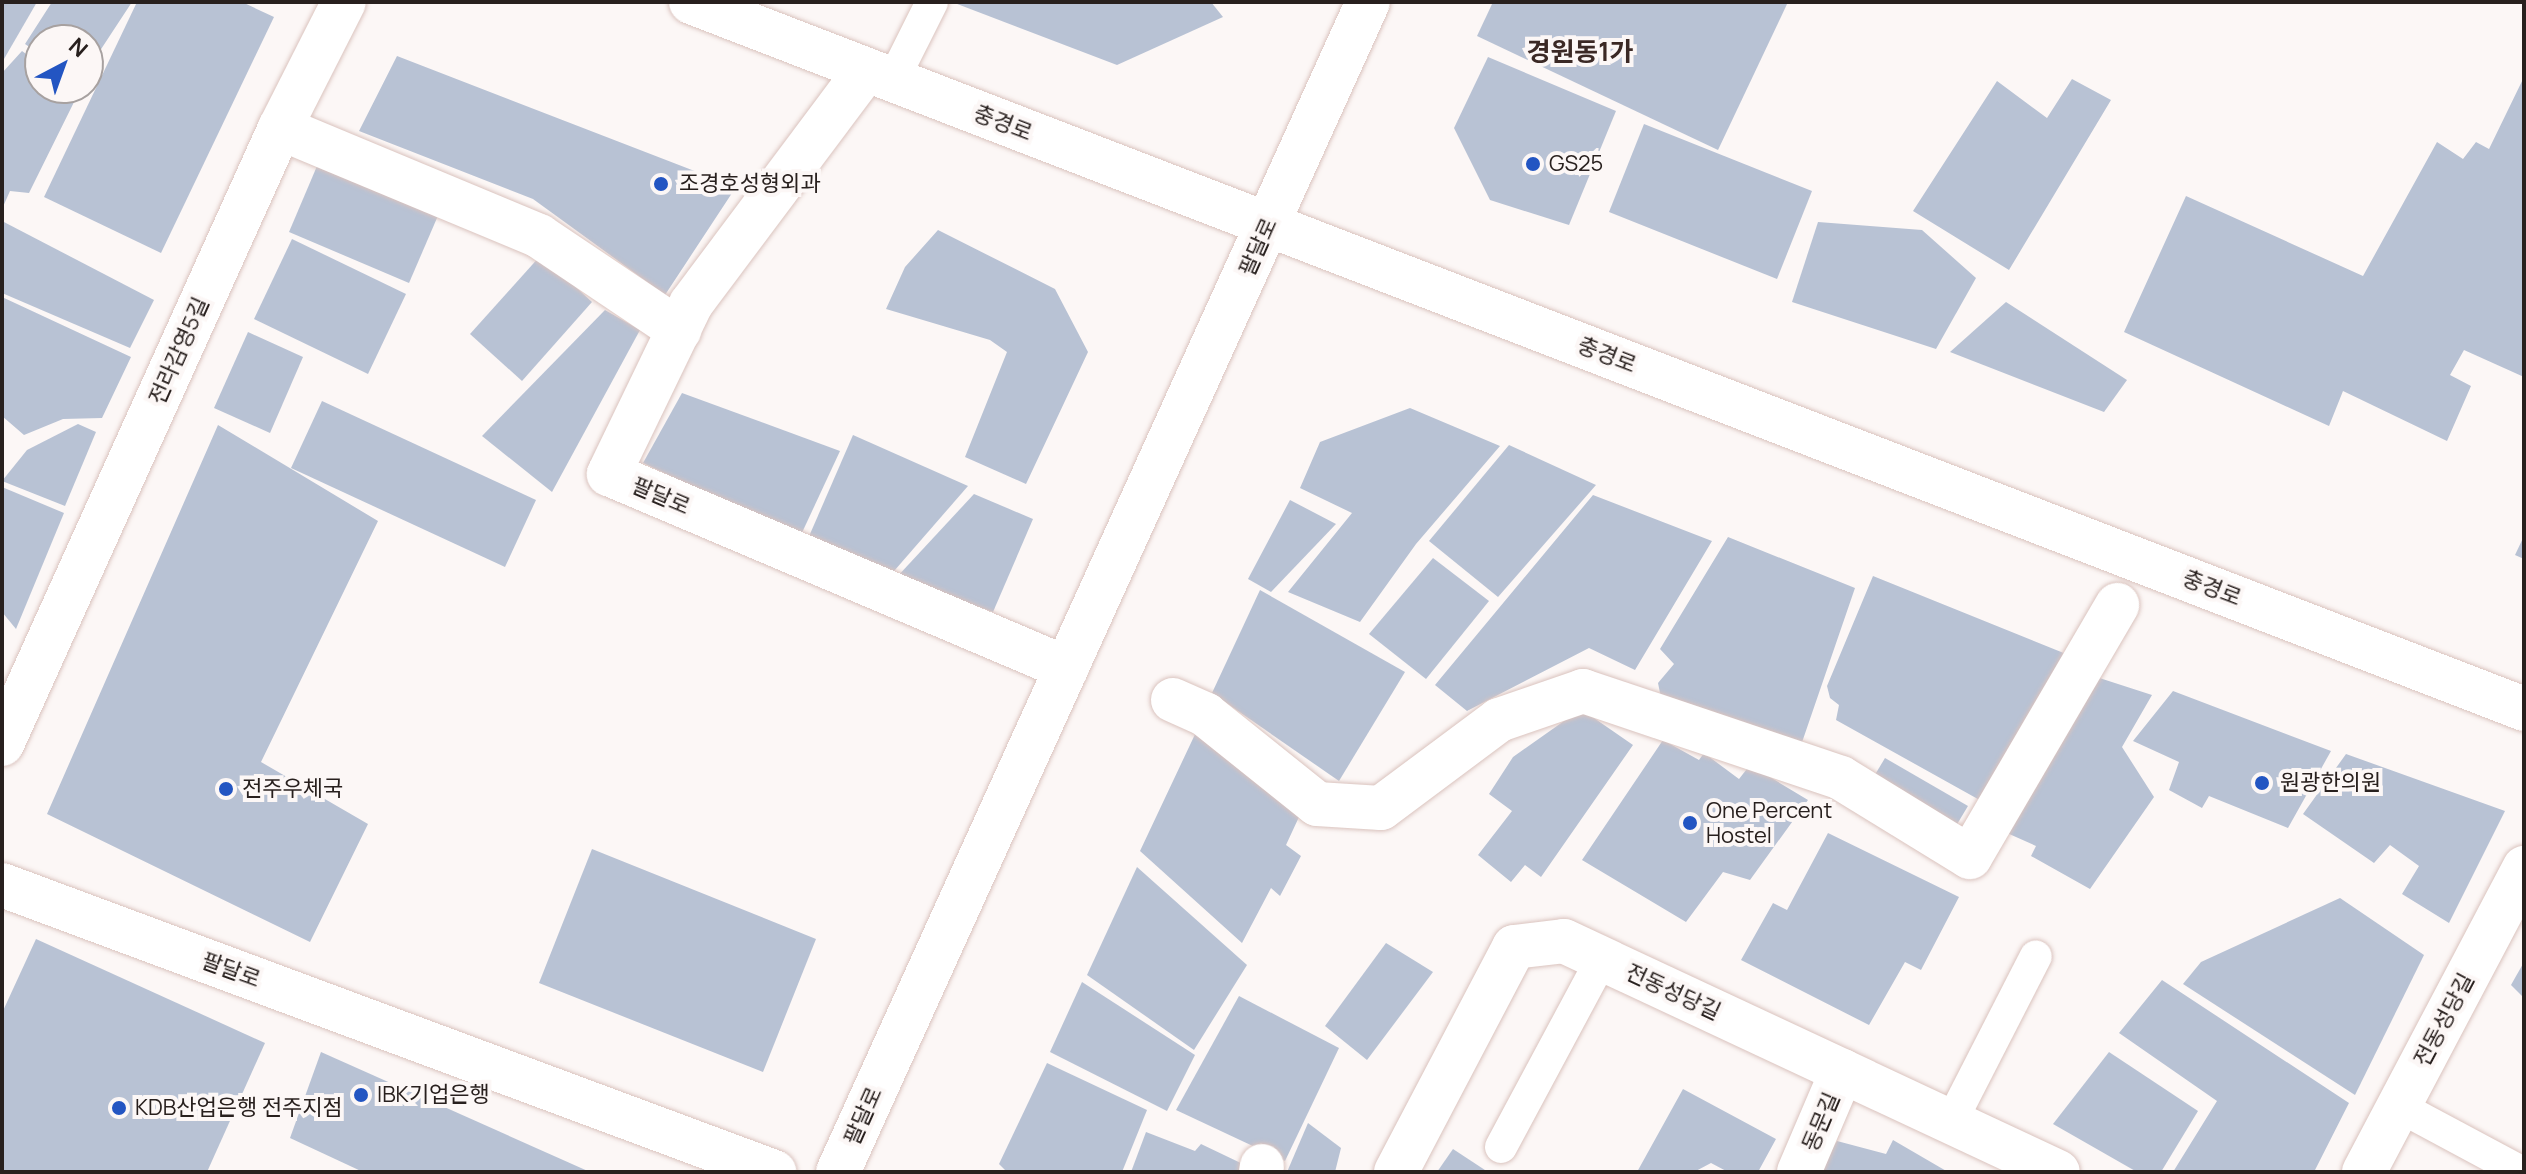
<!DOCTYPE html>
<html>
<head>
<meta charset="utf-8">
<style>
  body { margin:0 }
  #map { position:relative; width:2526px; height:1174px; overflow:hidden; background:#fcf7f6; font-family:Manrope,"Noto Sans KR",sans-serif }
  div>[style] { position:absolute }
  .building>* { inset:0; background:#b8c2d4 }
  .roads { filter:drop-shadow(0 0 2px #dac3be) drop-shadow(0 0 2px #dac3be) }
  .service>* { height:32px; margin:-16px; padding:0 16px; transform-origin:16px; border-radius:16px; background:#fff }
  .minor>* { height:44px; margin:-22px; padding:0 22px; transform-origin:22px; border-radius:22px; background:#fff }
  .tertiary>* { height:44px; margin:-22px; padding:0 22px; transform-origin:22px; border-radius:22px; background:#fff }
  .dots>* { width:22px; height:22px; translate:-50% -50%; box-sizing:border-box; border:4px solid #fcf7f6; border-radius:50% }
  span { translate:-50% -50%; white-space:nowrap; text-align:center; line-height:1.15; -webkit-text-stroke:8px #fcf7f6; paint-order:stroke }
  .street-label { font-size:22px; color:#28201e }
  .poi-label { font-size:22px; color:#28201e }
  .left { translate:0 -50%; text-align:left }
  .quarter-label { font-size:26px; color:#3b2925; font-weight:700 }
  .frame { position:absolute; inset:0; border:4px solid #28201e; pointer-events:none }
  .north { position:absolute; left:24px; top:24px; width:80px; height:80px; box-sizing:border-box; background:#fcf7f6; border:2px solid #a7a1a0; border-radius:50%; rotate:41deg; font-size:22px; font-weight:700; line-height:32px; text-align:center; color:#28201e }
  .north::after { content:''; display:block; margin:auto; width:28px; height:36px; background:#2355c2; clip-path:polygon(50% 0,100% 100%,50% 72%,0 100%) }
</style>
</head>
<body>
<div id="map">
  <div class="building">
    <div style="clip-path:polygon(2px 2px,37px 2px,4px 59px,2px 57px)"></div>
    <div style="clip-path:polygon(52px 2px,132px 2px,88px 69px,88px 40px,40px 40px,40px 54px,25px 44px)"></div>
    <div style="clip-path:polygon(137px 2px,242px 2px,274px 17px,161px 253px,44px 197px)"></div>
    <div style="clip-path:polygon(952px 2px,1211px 2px,1223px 17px,1117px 65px)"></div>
    <div style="clip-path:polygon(1493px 2px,1788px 2px,1718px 150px,1477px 36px)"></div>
    <div style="clip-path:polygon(22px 51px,40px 64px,40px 88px,79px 92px,29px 193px,10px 191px,2px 209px,2px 73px)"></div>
    <div style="clip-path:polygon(397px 56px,736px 187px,665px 295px,533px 199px,359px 131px)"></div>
    <div style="clip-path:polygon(1488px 57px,1616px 111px,1569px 225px,1490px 200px,1454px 128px)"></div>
    <div style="clip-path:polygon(2524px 77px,2524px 377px,2464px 350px,2450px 375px,2471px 386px,2447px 441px,2343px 391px,2329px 426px,2124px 332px,2186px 196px,2363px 276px,2437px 142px,2463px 159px,2476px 142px,2489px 149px)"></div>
    <div style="clip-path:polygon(2072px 79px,2111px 100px,2009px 270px,1913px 211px,1997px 81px,2047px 118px)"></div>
    <div style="clip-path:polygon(1644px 124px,1812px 191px,1777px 279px,1609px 212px)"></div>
    <div style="clip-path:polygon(320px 159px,440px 211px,409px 283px,289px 232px)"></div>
    <div style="clip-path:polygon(2px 221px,154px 300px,130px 348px,2px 293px)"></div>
    <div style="clip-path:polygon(1818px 222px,1922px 230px,1976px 278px,1936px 349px,1792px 302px)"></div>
    <div style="clip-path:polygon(938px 230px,1055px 289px,1088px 352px,1026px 484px,965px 457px,1007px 352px,990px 340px,886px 309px,905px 267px)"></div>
    <div style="clip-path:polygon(292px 239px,406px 294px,368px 374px,254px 319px)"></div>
    <div style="clip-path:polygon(541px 255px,592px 302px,522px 381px,470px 334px)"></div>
    <div style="clip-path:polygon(2px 297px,131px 357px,102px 418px,63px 419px,24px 435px,2px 416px)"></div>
    <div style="clip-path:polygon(2006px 302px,2127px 380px,2104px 412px,1950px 352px)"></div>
    <div style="clip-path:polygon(605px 310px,640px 330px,552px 492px,482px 436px)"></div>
    <div style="clip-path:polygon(248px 332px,303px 357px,270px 433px,214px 408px)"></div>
    <div style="clip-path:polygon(682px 393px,840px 451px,800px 537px,643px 463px)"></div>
    <div style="clip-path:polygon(322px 401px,536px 500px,505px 567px,291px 468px)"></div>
    <div style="clip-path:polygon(1410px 408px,1500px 446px,1416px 544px,1360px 622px,1288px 592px,1352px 513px,1300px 488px,1320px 442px)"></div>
    <div style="clip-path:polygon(78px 424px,96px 432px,65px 506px,2px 481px,27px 450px)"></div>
    <div style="clip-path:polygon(218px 425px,378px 521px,261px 762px,368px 824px,310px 942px,47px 814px)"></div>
    <div style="clip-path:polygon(853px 435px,968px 486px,888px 578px,807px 541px)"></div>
    <div style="clip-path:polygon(1509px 445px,1596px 485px,1498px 597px,1429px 541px)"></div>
    <div style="clip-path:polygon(2px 487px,64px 513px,16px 629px,2px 612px)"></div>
    <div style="clip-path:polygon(974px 494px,1033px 519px,993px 612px,896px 578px)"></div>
    <div style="clip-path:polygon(1593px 495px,1712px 541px,1635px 670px,1589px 648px,1467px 711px,1435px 685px)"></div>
    <div style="clip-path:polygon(1290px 500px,1336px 524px,1271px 592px,1248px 579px)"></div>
    <div style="clip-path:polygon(2524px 536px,2524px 559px,2515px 555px)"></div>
    <div style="clip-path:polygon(1728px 537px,1855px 588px,1799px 751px,1661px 698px,1658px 683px,1674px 664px,1660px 649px)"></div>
    <div style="clip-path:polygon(1433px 558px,1489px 601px,1426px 679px,1369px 634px)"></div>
    <div style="clip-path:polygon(1873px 576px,2076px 658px,1985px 803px,1836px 720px,1839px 705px,1830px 698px,1827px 686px)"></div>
    <div style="clip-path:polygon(1260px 590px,1405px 672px,1339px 781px,1212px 693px)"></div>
    <div style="clip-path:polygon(2084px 673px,2152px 695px,2122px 747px,2154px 797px,2090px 889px,2031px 856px,2036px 846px,1998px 829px)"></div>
    <div style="clip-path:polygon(2173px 691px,2331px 751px,2288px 828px,2209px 796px,2202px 808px,2169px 790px,2179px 762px,2133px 741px)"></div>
    <div style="clip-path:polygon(1581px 709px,1633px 745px,1541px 877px,1525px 865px,1511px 882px,1478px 855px,1512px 811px,1489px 794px,1513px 757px)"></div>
    <div style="clip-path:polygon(1198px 728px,1305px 804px,1286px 845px,1301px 856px,1280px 896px,1271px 888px,1242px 943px,1140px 851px)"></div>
    <div style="clip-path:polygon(1663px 740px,1699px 760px,1704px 753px,1739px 779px,1750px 765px,1808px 800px,1750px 880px,1723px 872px,1686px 922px,1582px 860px)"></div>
    <div style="clip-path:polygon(2346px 754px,2505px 811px,2449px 923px,2402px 894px,2419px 866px,2390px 845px,2374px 863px,2303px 814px)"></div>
    <div style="clip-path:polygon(1885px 758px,1968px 806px,1953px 831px,1870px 783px)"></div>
    <div style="clip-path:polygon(1828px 833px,1959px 897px,1921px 970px,1905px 962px,1869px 1025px,1741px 960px,1773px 903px,1787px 910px)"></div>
    <div style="clip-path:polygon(592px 849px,816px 939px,763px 1072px,539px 983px)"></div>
    <div style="clip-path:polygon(1137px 867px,1247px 965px,1194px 1050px,1087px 975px)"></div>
    <div style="clip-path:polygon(2340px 898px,2424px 955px,2355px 1095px,2183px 984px,2201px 962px)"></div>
    <div style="clip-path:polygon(36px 939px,265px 1043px,207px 1172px,2px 1172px,2px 1013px)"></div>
    <div style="clip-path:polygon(1386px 943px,1433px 972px,1367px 1060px,1325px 1026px)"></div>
    <div style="clip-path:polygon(2524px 962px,2524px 998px,2511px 985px)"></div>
    <div style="clip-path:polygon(2162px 980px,2349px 1103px,2314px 1172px,2173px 1172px,2217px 1101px,2119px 1033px)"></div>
    <div style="clip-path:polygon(1082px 982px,1195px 1055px,1167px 1111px,1050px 1052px)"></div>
    <div style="clip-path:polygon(1239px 996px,1339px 1048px,1285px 1161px,1176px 1110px)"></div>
    <div style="clip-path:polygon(321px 1052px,590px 1172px,363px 1172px,290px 1138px)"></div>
    <div style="clip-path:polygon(2109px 1052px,2198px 1111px,2161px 1172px,2137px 1172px,2053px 1124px)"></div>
    <div style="clip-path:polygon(1047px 1063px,1147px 1110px,1122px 1172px,1007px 1172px,999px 1164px)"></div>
    <div style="clip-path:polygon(1683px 1089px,1776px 1139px,1758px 1172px,1728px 1172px,1711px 1163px,1694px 1172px,1637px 1172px)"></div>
    <div style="clip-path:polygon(1308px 1123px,1341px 1148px,1335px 1172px,1287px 1172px)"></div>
    <div style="clip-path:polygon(1146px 1132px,1195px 1151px,1201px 1144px,1247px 1166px,1246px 1172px,1131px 1172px)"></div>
    <div style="clip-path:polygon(1893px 1140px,1948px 1172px,1818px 1172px,1837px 1141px,1886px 1154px)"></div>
    <div style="clip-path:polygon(1453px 1149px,1488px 1172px,1437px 1172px)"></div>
  </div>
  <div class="roads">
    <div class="service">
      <div style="left:893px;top:80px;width:87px;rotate:-63.4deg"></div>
      <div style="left:2398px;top:1106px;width:140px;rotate:28.2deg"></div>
      <div style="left:1951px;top:1122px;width:186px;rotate:-62.9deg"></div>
      <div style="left:1501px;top:1147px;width:213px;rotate:-61.8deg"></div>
    </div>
    <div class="minor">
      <div style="left:866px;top:70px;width:292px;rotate:126.8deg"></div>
      <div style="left:691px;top:304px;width:189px;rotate:115.8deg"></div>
      <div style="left:609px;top:474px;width:497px;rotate:23deg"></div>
      <div style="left:280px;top:128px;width:281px;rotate:22.6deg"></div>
      <div style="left:539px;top:236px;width:169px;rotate:33.9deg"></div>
      <div style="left:1173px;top:700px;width:36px;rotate:24deg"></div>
      <div style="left:1206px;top:715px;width:142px;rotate:38.7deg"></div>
      <div style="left:1317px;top:804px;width:64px;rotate:3.6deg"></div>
      <div style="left:1381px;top:808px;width:147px;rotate:-36.7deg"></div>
      <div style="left:1499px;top:720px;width:89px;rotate:-19deg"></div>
      <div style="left:1583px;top:691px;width:272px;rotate:18.6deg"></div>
      <div style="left:1841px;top:778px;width:151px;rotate:31.5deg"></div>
      <div style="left:1970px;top:857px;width:292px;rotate:-59.7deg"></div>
      <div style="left:2px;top:744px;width:676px;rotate:-65.71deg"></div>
      <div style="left:280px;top:128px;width:141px;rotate:-63.1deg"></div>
      <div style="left:2px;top:885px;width:824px;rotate:20.39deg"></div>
      <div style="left:1261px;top:1172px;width:6px;rotate:-81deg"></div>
      <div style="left:1396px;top:1172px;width:254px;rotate:-62.3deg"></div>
      <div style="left:1514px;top:947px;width:50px;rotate:-6.8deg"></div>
      <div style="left:1564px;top:941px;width:545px;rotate:25.06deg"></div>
      <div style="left:1799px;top:1172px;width:110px;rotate:-66.9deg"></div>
      <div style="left:2364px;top:1172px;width:344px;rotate:-62.2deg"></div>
    </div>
    <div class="tertiary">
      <div style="left:691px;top:2px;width:1965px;rotate:21.09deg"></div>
      <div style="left:838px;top:1172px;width:1284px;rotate:-65.63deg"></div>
    </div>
  </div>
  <div class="dots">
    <div style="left:1533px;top:164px;background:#2355c2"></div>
    <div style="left:661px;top:184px;background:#2355c2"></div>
    <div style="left:2262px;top:783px;background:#2355c2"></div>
    <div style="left:226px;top:789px;background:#2355c2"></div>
    <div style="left:1690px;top:823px;background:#2355c2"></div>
    <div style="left:361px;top:1095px;background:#2355c2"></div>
    <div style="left:119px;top:1108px;background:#2355c2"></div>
  </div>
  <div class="street-label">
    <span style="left:1003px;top:123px;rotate:21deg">충경로</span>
    <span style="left:1258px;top:247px;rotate:-66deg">팔달로</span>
    <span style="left:179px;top:351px;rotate:-66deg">전라감영5길</span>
    <span style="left:1607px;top:355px;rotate:21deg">충경로</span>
    <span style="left:661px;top:496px;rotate:23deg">팔달로</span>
    <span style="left:2212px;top:588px;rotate:21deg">충경로</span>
    <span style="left:231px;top:970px;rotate:20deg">팔달로</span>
    <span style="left:1673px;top:992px;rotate:25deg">전동성당길</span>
    <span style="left:2444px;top:1020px;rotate:-62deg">전동성당길</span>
    <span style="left:863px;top:1116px;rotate:-66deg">팔달로</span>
    <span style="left:1821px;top:1122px;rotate:-67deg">동문길</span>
  </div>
  <div class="poi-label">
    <span class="left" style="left:1549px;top:164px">GS25</span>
    <span class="left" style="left:679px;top:184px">조경호성형외과</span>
    <span class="left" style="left:2280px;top:783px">원광한의원</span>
    <span class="left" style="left:242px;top:789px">전주우체국</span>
    <span class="left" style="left:1706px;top:823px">One Percent<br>Hostel</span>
    <span class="left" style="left:377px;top:1095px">IBK기업은행</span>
    <span class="left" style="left:135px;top:1108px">KDB산업은행 전주지점</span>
  </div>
  <div class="quarter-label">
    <span style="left:1580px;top:52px">경원동1가</span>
  </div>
  <div class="frame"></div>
  <div class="north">N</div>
</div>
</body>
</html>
